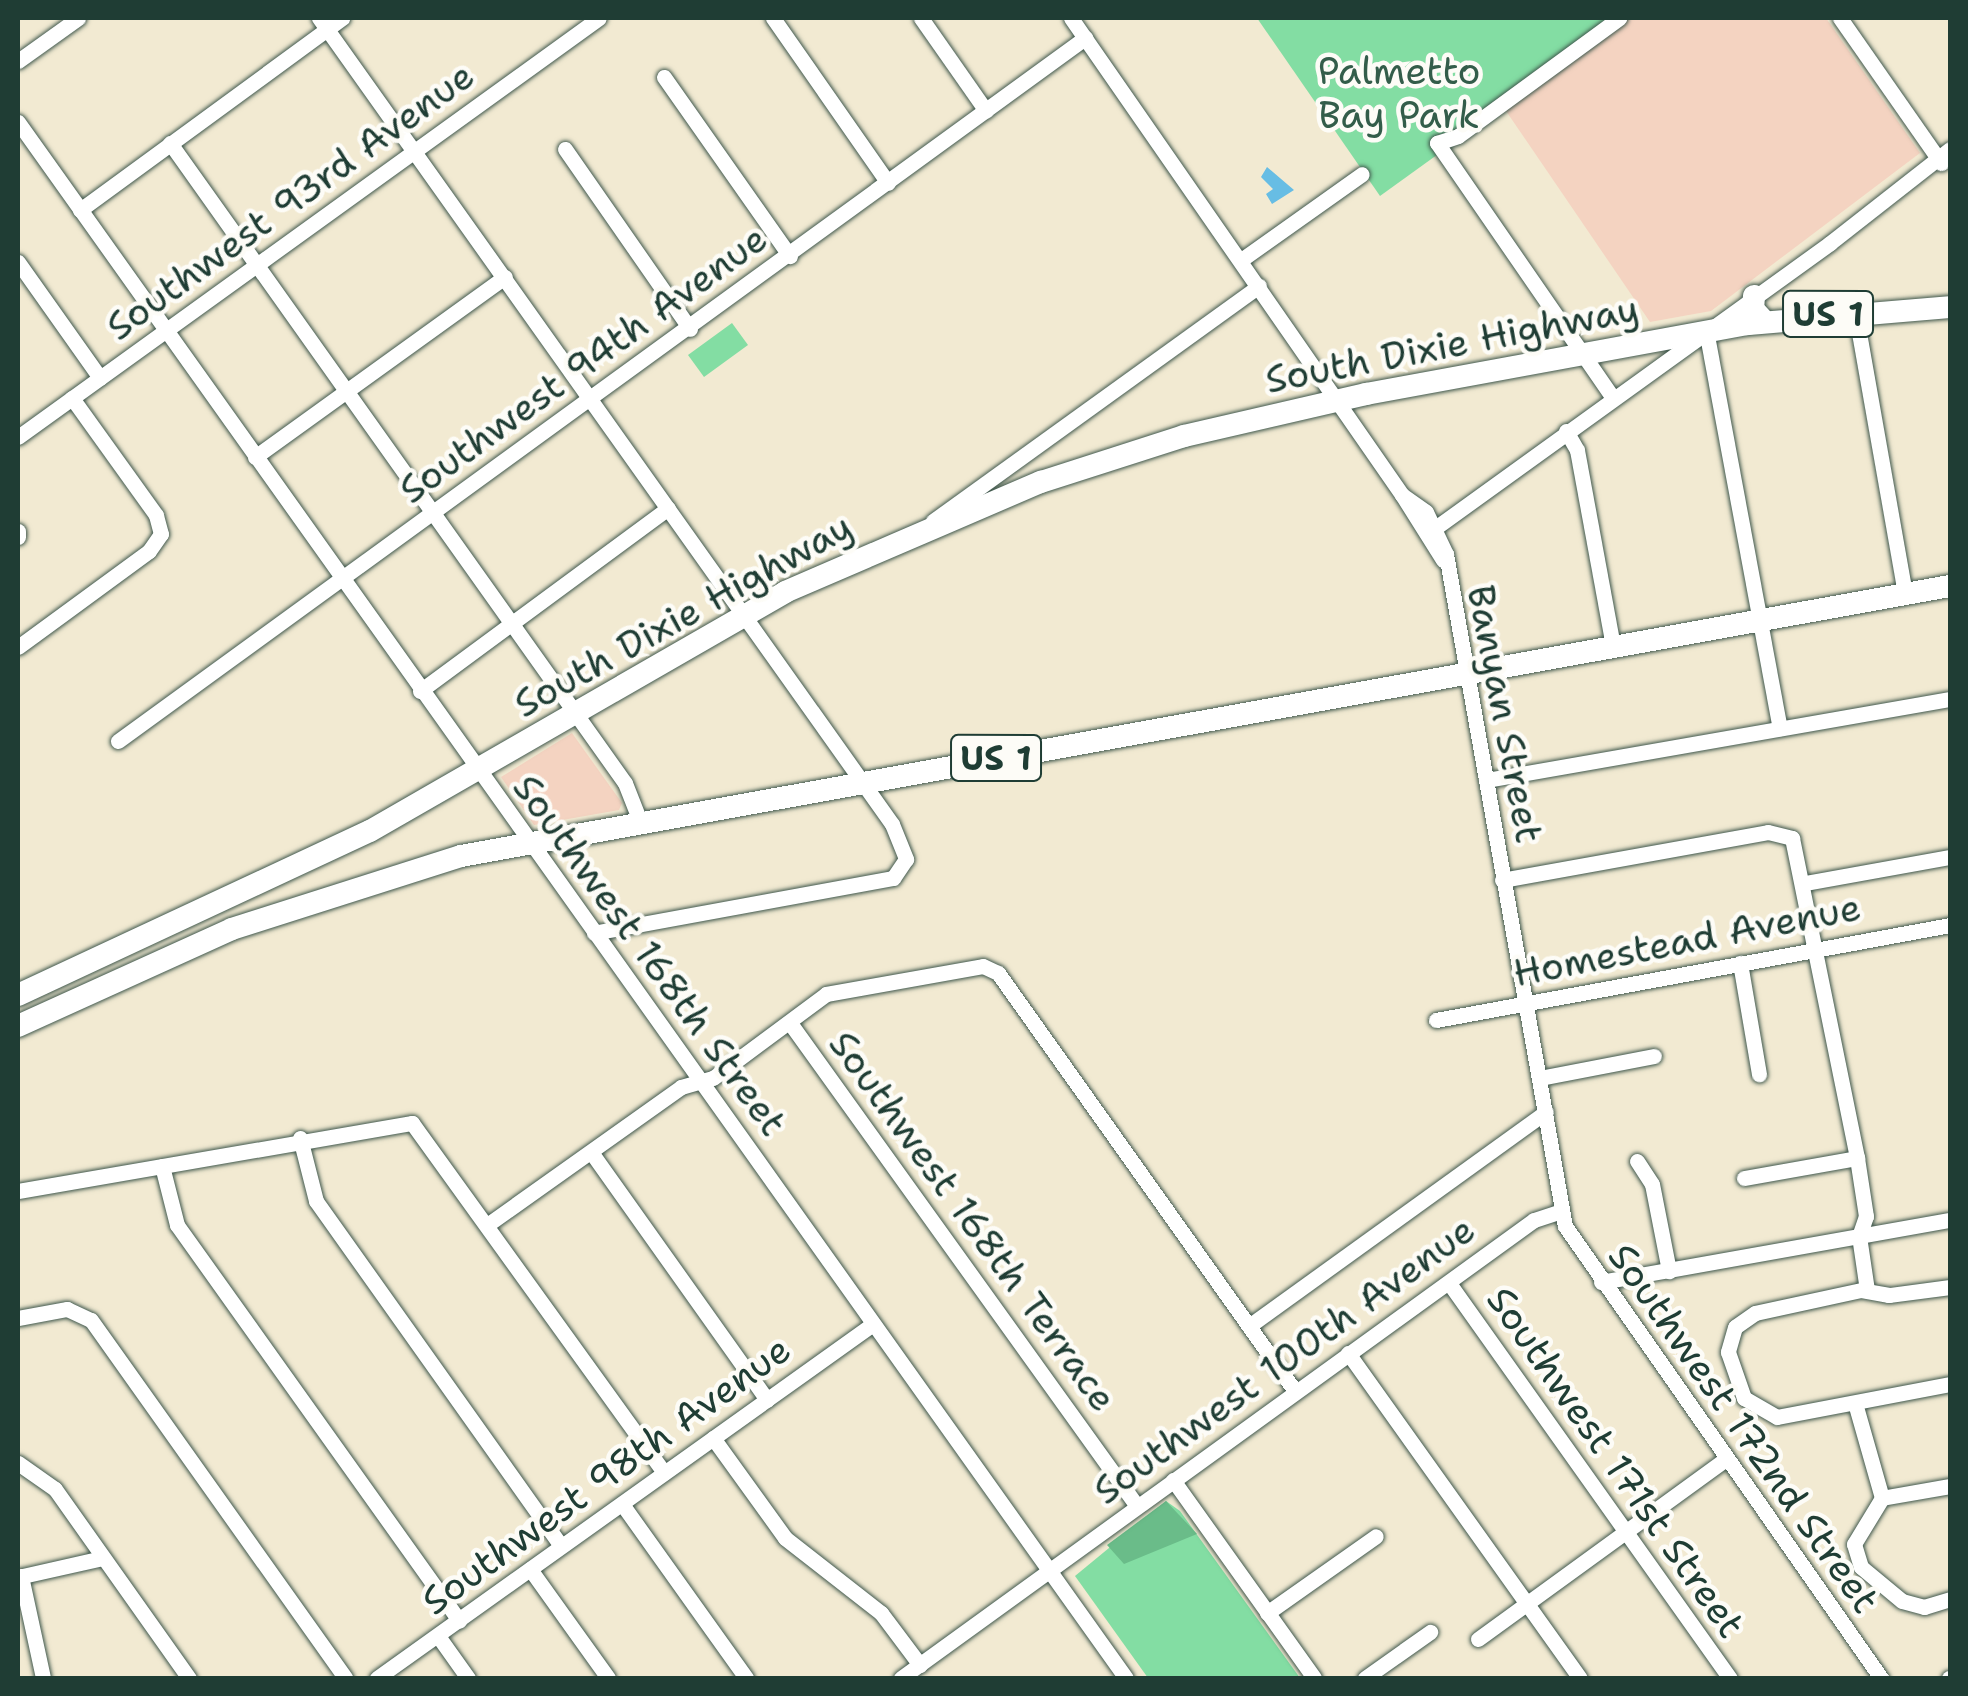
<!DOCTYPE html>
<html>
<head>
<meta charset="utf-8">
<style>
  body { margin:0 }
  #map { position:relative; width:1968px; height:1696px; overflow:hidden; background:#f2ead2; font-family:"Shantell Sans",sans-serif }
  div>[style] { position:absolute }
  .built>* { inset:0; background:#f4d3c1 }
  .green>* { inset:0; background:#83dda3 }
  .forest>* { inset:0; background:#6abc89 }
  .water>* { inset:0; background:#67bde4 }
  .roads { filter:drop-shadow(0 0 2px #3f574c) drop-shadow(0 0 2px #3f574c) }
  .minor>* { height:15px; margin:-7.5px; padding:0 7.5px; transform-origin:7.5px; border-radius:7.5px; background:#fff }
  .highway>* { height:22px; margin:-11px; padding:0 11px; transform-origin:11px; border-radius:11px; background:#fff }
  span { translate:-50% -50%; white-space:nowrap; text-align:center; line-height:1.15; -webkit-text-stroke:9px #fdfcf7; paint-order:stroke }
  .shield-label span { padding:2px 8px; background:#fdfcf7; border:2px solid; border-radius:8px; -webkit-text-stroke-width:0 }
  .shield-label { font-size:35px; color:#1f3d34; font-weight:700 }
  .park-label { font-size:38px; color:#335d4a }
  .street-label { font-size:38px; color:#1f3d34 }
  .frame { position:absolute; inset:0; border:20px solid #1f3d34; pointer-events:none }
</style>
</head>
<body>
<div id="map">
  <div class="built">
    <div style="clip-path:polygon(1627px 18px,1826px 18px,1920px 153px,1711px 311px,1650px 322px,1504px 108px)"></div>
    <div style="clip-path:polygon(572px 733px,622px 803px,619px 810px,534px 825px,501px 777px)"></div>
  </div>
  <div class="green">
    <div style="clip-path:polygon(1257px 18px,1627px 18px,1380px 196px)"></div>
    <div style="clip-path:polygon(732px 323px,748px 345px,704px 377px,688px 355px)"></div>
    <div style="clip-path:polygon(1166px 1501px,1180px 1511px,1300px 1678px,1148px 1678px,1075px 1576px)"></div>
  </div>
  <div class="forest">
    <div style="clip-path:polygon(1166px 1501px,1197px 1534px,1124px 1564px,1107px 1545px)"></div>
  </div>
  <div class="water">
    <div style="clip-path:polygon(1267px 167px,1294px 190px,1272px 204px,1266px 194px,1273px 189px,1261px 177px)"></div>
  </div>
  <div class="roads">
    <div class="minor">
      <div style="left:319px;top:18px;width:989px;rotate:54.59deg"></div>
      <div style="left:892px;top:824px;width:38px;rotate:68deg"></div>
      <div style="left:906px;top:859px;width:23px;rotate:124deg"></div>
      <div style="left:893px;top:878px;width:304px;rotate:169.6deg"></div>
      <div style="left:773px;top:18px;width:201px;rotate:55.1deg"></div>
      <div style="left:921px;top:18px;width:113px;rotate:55deg"></div>
      <div style="left:1071px;top:18px;width:581px;rotate:55.24deg"></div>
      <div style="left:1840px;top:18px;width:177px;rotate:55.1deg"></div>
      <div style="left:18px;top:61px;width:74px;rotate:-35.6deg"></div>
      <div style="left:664px;top:77px;width:219px;rotate:54.9deg"></div>
      <div style="left:18px;top:122px;width:1910px;rotate:54.55deg"></div>
      <div style="left:170px;top:143px;width:785px;rotate:54.59deg"></div>
      <div style="left:625px;top:783px;width:41px;rotate:68.5deg"></div>
      <div style="left:565px;top:149px;width:219px;rotate:55.2deg"></div>
      <div style="left:80px;top:210px;width:325px;rotate:-36.2deg"></div>
      <div style="left:1241px;top:260px;width:148px;rotate:-35.4deg"></div>
      <div style="left:18px;top:262px;width:142px;rotate:54.7deg"></div>
      <div style="left:1855px;top:310px;width:288px;rotate:80deg"></div>
      <div style="left:1706px;top:330px;width:405px;rotate:79.5deg"></div>
      <div style="left:1613px;top:398px;width:310px;rotate:-124.6deg"></div>
      <div style="left:1437px;top:143px;width:22px;rotate:-18deg"></div>
      <div style="left:1458px;top:136px;width:200px;rotate:-36.2deg"></div>
      <div style="left:1566px;top:431px;width:22px;rotate:60deg"></div>
      <div style="left:1577px;top:450px;width:200px;rotate:79.6deg"></div>
      <div style="left:18px;top:437px;width:716px;rotate:-35.8deg"></div>
      <div style="left:255px;top:457px;width:308px;rotate:-35.8deg"></div>
      <div style="left:933px;top:521px;width:402px;rotate:-35.8deg"></div>
      <div style="left:18px;top:531px;width:6px;rotate:90deg"></div>
      <div style="left:1431px;top:531px;width:492px;rotate:-35.8deg"></div>
      <div style="left:1830px;top:243px;width:152px;rotate:-38.1deg"></div>
      <div style="left:1443px;top:560px;width:77px;rotate:-122.2deg"></div>
      <div style="left:1402px;top:495px;width:29px;rotate:35deg"></div>
      <div style="left:1426px;top:512px;width:47px;rotate:64.5deg"></div>
      <div style="left:1446px;top:554px;width:682px;rotate:79.96deg"></div>
      <div style="left:1565px;top:1226px;width:552px;rotate:55.04deg"></div>
      <div style="left:18px;top:647px;width:162px;rotate:-36.2deg"></div>
      <div style="left:149px;top:551px;width:21px;rotate:-55deg"></div>
      <div style="left:161px;top:534px;width:20px;rotate:-105deg"></div>
      <div style="left:156px;top:515px;width:144px;rotate:-125.7deg"></div>
      <div style="left:420px;top:691px;width:308px;rotate:-36.4deg"></div>
      <div style="left:118px;top:741px;width:1196px;rotate:-36.02deg"></div>
      <div style="left:1486px;top:780px;width:471px;rotate:-9.9deg"></div>
      <div style="left:1502px;top:880px;width:270px;rotate:-10.2deg"></div>
      <div style="left:1768px;top:832px;width:25px;rotate:14deg"></div>
      <div style="left:1792px;top:838px;width:327px;rotate:78.5deg"></div>
      <div style="left:1857px;top:1158px;width:59px;rotate:81.2deg"></div>
      <div style="left:1866px;top:1216px;width:21px;rotate:109deg"></div>
      <div style="left:1859px;top:1236px;width:55px;rotate:81.6deg"></div>
      <div style="left:1805px;top:883px;width:147px;rotate:-10.2deg"></div>
      <div style="left:1740px;top:963px;width:113px;rotate:80.3deg"></div>
      <div style="left:1436px;top:1020px;width:523px;rotate:-10.47deg"></div>
      <div style="left:790px;top:1023px;width:595px;rotate:54.31deg"></div>
      <div style="left:1540px;top:1078px;width:116px;rotate:-10.9deg"></div>
      <div style="left:300px;top:1138px;width:65px;rotate:75.7deg"></div>
      <div style="left:316px;top:1201px;width:423px;rotate:54.6deg"></div>
      <div style="left:591px;top:1152px;width:304px;rotate:54.6deg"></div>
      <div style="left:1637px;top:1161px;width:27px;rotate:57deg"></div>
      <div style="left:1652px;top:1184px;width:89px;rotate:78.9deg"></div>
      <div style="left:162px;top:1166px;width:61px;rotate:75.7deg"></div>
      <div style="left:177px;top:1225px;width:486px;rotate:54.5deg"></div>
      <div style="left:1744px;top:1178px;width:115px;rotate:-10deg"></div>
      <div style="left:18px;top:1191px;width:400px;rotate:-9.8deg"></div>
      <div style="left:412px;top:1123px;width:431px;rotate:54.2deg"></div>
      <div style="left:487px;top:1225px;width:238px;rotate:-35.4deg"></div>
      <div style="left:681px;top:1087px;width:33px;rotate:-16deg"></div>
      <div style="left:713px;top:1078px;width:141px;rotate:-36.6deg"></div>
      <div style="left:826px;top:994px;width:159px;rotate:-10.1deg"></div>
      <div style="left:983px;top:966px;width:17px;rotate:25deg"></div>
      <div style="left:998px;top:973px;width:513px;rotate:54.61deg"></div>
      <div style="left:1601px;top:1282px;width:354px;rotate:-10.1deg"></div>
      <div style="left:1449px;top:1283px;width:485px;rotate:54.6deg"></div>
      <div style="left:1950px;top:1287px;width:62px;rotate:172.5deg"></div>
      <div style="left:1889px;top:1295px;width:28px;rotate:-170deg"></div>
      <div style="left:1861px;top:1290px;width:108px;rotate:167.8deg"></div>
      <div style="left:1755px;top:1313px;width:24px;rotate:145deg"></div>
      <div style="left:1735px;top:1327px;width:26px;rotate:106deg"></div>
      <div style="left:1728px;top:1352px;width:49px;rotate:70.8deg"></div>
      <div style="left:1744px;top:1398px;width:38px;rotate:30deg"></div>
      <div style="left:1777px;top:1417px;width:176px;rotate:-10.8deg"></div>
      <div style="left:18px;top:1318px;width:50px;rotate:-10.4deg"></div>
      <div style="left:67px;top:1309px;width:26px;rotate:25deg"></div>
      <div style="left:91px;top:1320px;width:439px;rotate:54.6deg"></div>
      <div style="left:1249px;top:1326px;width:366px;rotate:-35.8deg"></div>
      <div style="left:1348px;top:1353px;width:399px;rotate:54.5deg"></div>
      <div style="left:1855px;top:1403px;width:99px;rotate:74.1deg"></div>
      <div style="left:713px;top:1438px;width:123px;rotate:54.2deg"></div>
      <div style="left:785px;top:1538px;width:122px;rotate:38deg"></div>
      <div style="left:881px;top:1613px;width:65px;rotate:53.1deg"></div>
      <div style="left:18px;top:1463px;width:45px;rotate:35.1deg"></div>
      <div style="left:55px;top:1489px;width:232px;rotate:54.7deg"></div>
      <div style="left:1173px;top:1480px;width:243px;rotate:54.5deg"></div>
      <div style="left:1950px;top:1486px;width:69px;rotate:170deg"></div>
      <div style="left:1882px;top:1498px;width:54px;rotate:121.3deg"></div>
      <div style="left:1854px;top:1544px;width:24px;rotate:73deg"></div>
      <div style="left:1861px;top:1567px;width:53px;rotate:39.7deg"></div>
      <div style="left:1902px;top:1601px;width:23px;rotate:15deg"></div>
      <div style="left:1924px;top:1607px;width:27px;rotate:-17deg"></div>
      <div style="left:622px;top:1504px;width:214px;rotate:54.5deg"></div>
      <div style="left:530px;top:1569px;width:134px;rotate:54.4deg"></div>
      <div style="left:21px;top:1576px;width:104px;rotate:77.8deg"></div>
      <div style="left:18px;top:1577px;width:86px;rotate:-12.7deg"></div>
      <div style="left:1267px;top:1613px;width:133px;rotate:-35.2deg"></div>
      <div style="left:438px;top:1636px;width:52px;rotate:54.5deg"></div>
      <div style="left:1478px;top:1639px;width:306px;rotate:-36deg"></div>
      <div style="left:377px;top:1678px;width:609px;rotate:-35.52deg"></div>
      <div style="left:901px;top:1678px;width:781px;rotate:-35.89deg"></div>
      <div style="left:1534px;top:1220px;width:29px;rotate:-18deg"></div>
      <div style="left:1365px;top:1678px;width:80px;rotate:-35.3deg"></div>
      <div style="left:1949px;top:1678px;width:1px"></div>
    </div>
    <div class="highway">
      <div style="left:1754px;top:296px;width:13px;rotate:94deg"></div>
      <div style="left:1753px;top:309px;width:16px;rotate:47deg"></div>
      <div style="left:18px;top:995px;width:388px;rotate:-25deg"></div>
      <div style="left:370px;top:831px;width:479px;rotate:-29.9deg"></div>
      <div style="left:785px;top:592px;width:279px;rotate:-23.3deg"></div>
      <div style="left:1041px;top:482px;width:150px;rotate:-17.8deg"></div>
      <div style="left:1184px;top:436px;width:187px;rotate:-13deg"></div>
      <div style="left:1366px;top:394px;width:388px;rotate:-10.4deg"></div>
      <div style="left:1748px;top:324px;width:203px;rotate:-4.8deg"></div>
      <div style="left:18px;top:1026px;width:235px;rotate:-24.4deg"></div>
      <div style="left:232px;top:929px;width:240px;rotate:-17.7deg"></div>
      <div style="left:461px;top:856px;width:1513px;rotate:-10.28deg"></div>
    </div>
  </div>
  <div class="shield-label">
    <span style="left:1828px;top:314px">US 1</span>
    <span style="left:996px;top:758px">US 1</span>
  </div>
  <div class="park-label">
    <span style="left:1399px;top:93px">Palmetto<br>Bay Park</span>
  </div>
  <div class="street-label">
    <span style="left:290px;top:201px;rotate:-36deg">Southwest 93rd Avenue</span>
    <span style="left:1452px;top:344px;rotate:-11deg">South Dixie Highway</span>
    <span style="left:583px;top:364px;rotate:-36deg">Southwest 94th Avenue</span>
    <span style="left:683px;top:615px;rotate:-29deg">South Dixie Highway</span>
    <span style="left:1505px;top:714px;rotate:79deg">Banyan Street</span>
    <span style="left:1687px;top:940px;rotate:-11deg">Homestead Avenue</span>
    <span style="left:650px;top:955px;rotate:54deg">Southwest 168th Street</span>
    <span style="left:973px;top:1221px;rotate:54deg">Southwest 168th Terrace</span>
    <span style="left:1284px;top:1360px;rotate:-36deg">Southwest 100th Avenue</span>
    <span style="left:1744px;top:1428px;rotate:55deg">Southwest 172nd Street</span>
    <span style="left:1616px;top:1462px;rotate:55deg">Southwest 171st Street</span>
    <span style="left:606px;top:1475px;rotate:-36deg">Southwest 98th Avenue</span>
  </div>
  <div class="frame"></div>
</div>
</body>
</html>
